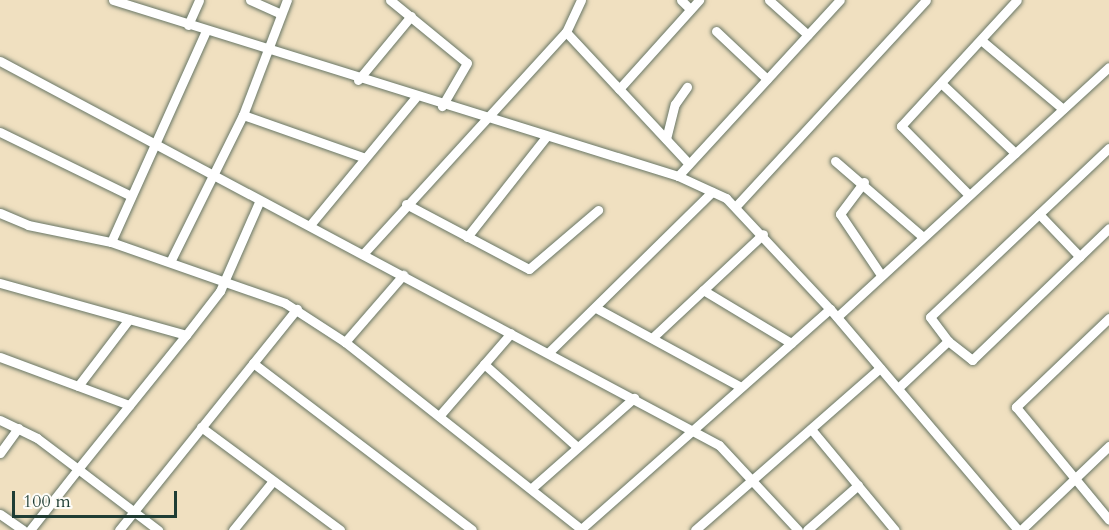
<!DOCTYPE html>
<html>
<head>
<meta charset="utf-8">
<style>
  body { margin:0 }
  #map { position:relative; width:1109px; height:530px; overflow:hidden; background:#f0e0c0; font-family:Cardo,serif }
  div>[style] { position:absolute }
  .roads { filter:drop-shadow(0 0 2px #687665) drop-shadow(0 0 2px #687665) }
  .minor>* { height:9px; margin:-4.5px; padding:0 4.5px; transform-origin:4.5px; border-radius:4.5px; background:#fff }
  span { translate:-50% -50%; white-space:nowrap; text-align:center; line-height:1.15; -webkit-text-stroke:4.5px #fdfcf7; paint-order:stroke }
  .scale { position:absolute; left:12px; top:491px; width:165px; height:27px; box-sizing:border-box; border:3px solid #1f3d34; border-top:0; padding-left:8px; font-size:18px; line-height:21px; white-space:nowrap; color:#1f3d34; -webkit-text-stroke:4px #fdfcf7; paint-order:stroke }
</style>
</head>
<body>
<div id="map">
  <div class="roads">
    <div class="minor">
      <div style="left:113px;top:0;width:592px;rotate:17.3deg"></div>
      <div style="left:678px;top:176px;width:53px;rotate:24.6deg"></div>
      <div style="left:726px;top:198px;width:152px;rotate:46.9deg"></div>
      <div style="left:830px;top:309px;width:290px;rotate:49.6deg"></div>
      <div style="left:250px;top:0;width:34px;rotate:24deg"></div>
      <div style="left:390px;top:0;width:99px;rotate:39.3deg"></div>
      <div style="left:467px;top:63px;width:50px;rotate:120.2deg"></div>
      <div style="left:581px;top:0;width:35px;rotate:115deg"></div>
      <div style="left:566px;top:32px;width:180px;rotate:47deg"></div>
      <div style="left:681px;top:0;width:13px;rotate:45deg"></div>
      <div style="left:769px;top:0;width:52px;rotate:41.9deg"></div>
      <div style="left:188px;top:25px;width:27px;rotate:-66deg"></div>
      <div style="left:716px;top:31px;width:70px;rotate:43.3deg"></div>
      <div style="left:981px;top:40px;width:107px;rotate:40.1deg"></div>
      <div style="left:0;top:61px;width:815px;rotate:28.11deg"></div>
      <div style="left:719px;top:445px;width:116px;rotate:47.1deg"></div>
      <div style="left:358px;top:80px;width:83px;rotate:-50.4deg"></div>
      <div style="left:941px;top:83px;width:102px;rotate:43.4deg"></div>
      <div style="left:619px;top:89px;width:120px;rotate:-48deg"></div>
      <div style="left:243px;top:115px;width:129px;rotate:19.4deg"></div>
      <div style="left:0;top:132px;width:146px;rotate:26deg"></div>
      <div style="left:666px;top:139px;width:36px;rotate:-76deg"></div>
      <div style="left:675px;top:104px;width:21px;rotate:-55deg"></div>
      <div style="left:835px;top:161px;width:116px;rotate:40.8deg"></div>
      <div style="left:678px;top:176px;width:239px;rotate:-47.4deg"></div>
      <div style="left:864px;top:182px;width:40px;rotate:127deg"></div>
      <div style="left:840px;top:214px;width:73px;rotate:56.1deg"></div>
      <div style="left:969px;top:195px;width:97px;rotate:-134.6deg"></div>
      <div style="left:901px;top:126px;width:171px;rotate:-47.4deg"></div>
      <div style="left:406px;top:204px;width:139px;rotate:27.9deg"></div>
      <div style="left:529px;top:269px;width:91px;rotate:-40.5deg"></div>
      <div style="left:736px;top:206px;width:280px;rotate:-47.3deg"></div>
      <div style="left:0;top:213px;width:30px;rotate:23deg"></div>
      <div style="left:28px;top:225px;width:85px;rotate:11.6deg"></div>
      <div style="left:111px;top:242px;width:184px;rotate:19.3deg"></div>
      <div style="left:285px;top:303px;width:72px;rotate:33deg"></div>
      <div style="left:345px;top:342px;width:301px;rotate:38.4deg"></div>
      <div style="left:1039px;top:214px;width:59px;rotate:46.4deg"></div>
      <div style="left:310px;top:225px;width:165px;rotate:-50.4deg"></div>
      <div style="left:467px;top:237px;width:127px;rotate:-51.7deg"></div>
      <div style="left:111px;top:242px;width:231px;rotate:-65.8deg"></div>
      <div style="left:363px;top:254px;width:301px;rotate:-47.6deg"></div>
      <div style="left:170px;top:262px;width:164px;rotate:-63.6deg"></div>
      <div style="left:243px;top:115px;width:123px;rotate:-69.1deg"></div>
      <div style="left:0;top:283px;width:193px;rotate:15.6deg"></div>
      <div style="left:186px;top:335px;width:172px;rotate:128.9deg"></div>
      <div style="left:78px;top:469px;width:101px;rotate:37.3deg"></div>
      <div style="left:703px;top:290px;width:103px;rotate:31.1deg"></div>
      <div style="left:596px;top:308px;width:165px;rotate:28.6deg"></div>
      <div style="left:837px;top:317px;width:369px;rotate:-42.6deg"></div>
      <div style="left:1109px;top:318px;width:129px;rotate:136.3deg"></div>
      <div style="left:1016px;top:407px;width:146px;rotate:50.5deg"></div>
      <div style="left:186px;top:335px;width:56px;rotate:-52.3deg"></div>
      <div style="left:220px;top:291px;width:99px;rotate:-66.3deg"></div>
      <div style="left:652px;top:338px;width:152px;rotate:-43.1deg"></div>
      <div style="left:948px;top:341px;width:31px;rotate:38deg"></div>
      <div style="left:972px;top:360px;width:190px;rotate:-43.9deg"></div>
      <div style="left:345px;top:342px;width:89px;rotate:-49.1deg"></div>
      <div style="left:548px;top:353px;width:230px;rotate:-44.5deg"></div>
      <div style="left:0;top:357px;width:138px;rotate:20.4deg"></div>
      <div style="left:253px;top:363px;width:275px;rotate:37.3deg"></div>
      <div style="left:484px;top:364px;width:122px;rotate:41.7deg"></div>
      <div style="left:78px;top:386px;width:84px;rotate:-52.7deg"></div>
      <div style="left:898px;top:388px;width:69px;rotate:-43.2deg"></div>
      <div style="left:948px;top:341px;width:30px;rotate:-127deg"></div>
      <div style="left:930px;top:317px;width:246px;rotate:-43.4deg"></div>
      <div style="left:440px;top:415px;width:108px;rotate:-49.1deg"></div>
      <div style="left:0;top:420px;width:41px;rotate:25.9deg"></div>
      <div style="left:37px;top:438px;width:51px;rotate:37.1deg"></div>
      <div style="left:78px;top:469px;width:78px;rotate:128.2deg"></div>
      <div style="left:201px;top:427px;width:173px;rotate:36.5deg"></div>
      <div style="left:811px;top:429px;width:131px;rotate:50.3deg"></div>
      <div style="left:0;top:453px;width:31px;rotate:-54deg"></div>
      <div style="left:533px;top:487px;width:135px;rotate:-41.4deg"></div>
      <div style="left:0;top:514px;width:28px;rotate:35deg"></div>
      <div style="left:119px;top:530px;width:284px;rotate:-51.2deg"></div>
      <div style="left:233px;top:530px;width:63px;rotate:-50.8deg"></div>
      <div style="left:580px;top:530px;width:334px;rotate:-41.5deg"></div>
      <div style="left:695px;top:530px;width:246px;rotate:-41.2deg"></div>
      <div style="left:807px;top:530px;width:68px;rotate:-41.4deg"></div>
      <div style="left:1021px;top:530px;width:122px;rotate:-43.7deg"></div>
    </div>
  </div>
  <div class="scale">100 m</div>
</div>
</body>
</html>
